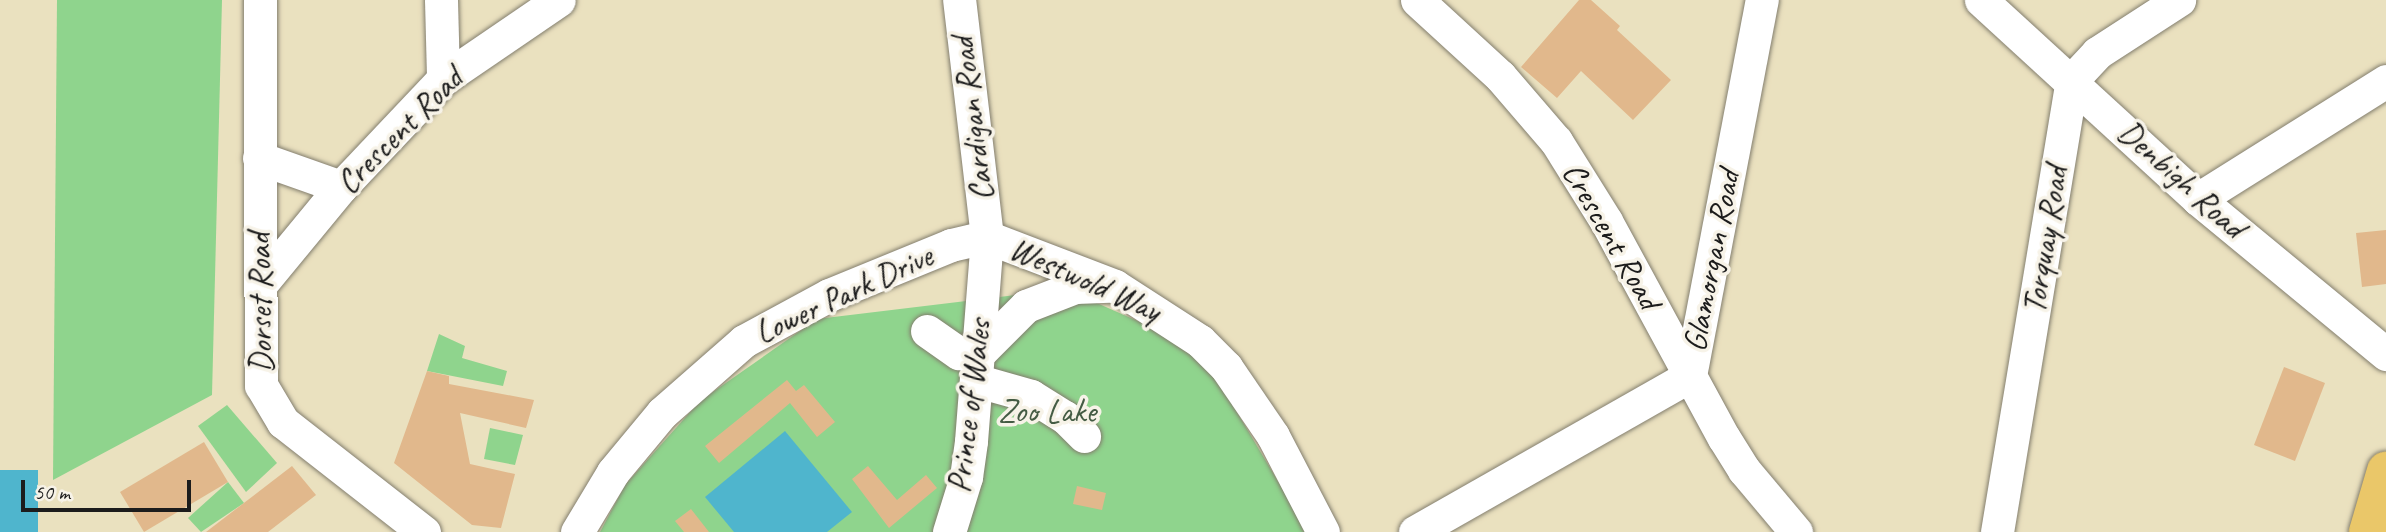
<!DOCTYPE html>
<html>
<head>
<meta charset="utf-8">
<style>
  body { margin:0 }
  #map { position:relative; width:2386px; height:532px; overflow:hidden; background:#eae1bf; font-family:Caveat,sans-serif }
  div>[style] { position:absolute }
  .green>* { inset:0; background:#8fd48d }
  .water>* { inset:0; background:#4fb5cd }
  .building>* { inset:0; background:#e1b88c }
  .roads { filter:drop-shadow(0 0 2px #837e6e) drop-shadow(0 0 2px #837e6e) }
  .minor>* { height:33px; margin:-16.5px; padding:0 16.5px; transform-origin:16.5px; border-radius:16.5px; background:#fff }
  .major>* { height:38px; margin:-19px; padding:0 19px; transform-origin:19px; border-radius:19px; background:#eac769 }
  span { translate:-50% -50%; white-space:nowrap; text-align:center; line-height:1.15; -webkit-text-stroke:7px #f7f3e8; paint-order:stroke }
  .street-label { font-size:33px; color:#1c1c1c }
  .park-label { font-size:33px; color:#445c44 }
  .scale { position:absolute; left:21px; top:480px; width:170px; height:32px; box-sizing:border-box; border:4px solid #1c1c1c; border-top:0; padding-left:9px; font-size:21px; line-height:24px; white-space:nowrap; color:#1c1c1c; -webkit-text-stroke:5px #f7f3e8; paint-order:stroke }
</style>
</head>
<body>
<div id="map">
  <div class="green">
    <div style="clip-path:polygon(57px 0,222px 0,212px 395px,53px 480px)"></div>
    <div style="clip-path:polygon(1065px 289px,1199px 348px,1308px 532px,600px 532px,625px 485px,700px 401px,817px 319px)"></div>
    <div style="clip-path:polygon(439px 334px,465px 346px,462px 358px,507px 371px,503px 386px,427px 371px)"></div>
    <div style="clip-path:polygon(227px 405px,277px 463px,246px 492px,198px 426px)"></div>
    <div style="clip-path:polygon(490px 428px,523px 435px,515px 465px,484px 459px)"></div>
    <div style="clip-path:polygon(228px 482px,244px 503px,201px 532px,188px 518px)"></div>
  </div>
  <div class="water">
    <div style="clip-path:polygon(785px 431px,852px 512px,827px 532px,734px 532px,705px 497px)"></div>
    <div style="clip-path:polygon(0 470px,38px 470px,38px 532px,0 532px)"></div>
  </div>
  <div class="building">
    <div style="clip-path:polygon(1579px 0,1591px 0,1620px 26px,1617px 30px,1671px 80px,1633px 120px,1581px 71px,1557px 98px,1521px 67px)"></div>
    <div style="clip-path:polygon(2386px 230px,2386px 284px,2362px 287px,2356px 233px)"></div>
    <div style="clip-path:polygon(2284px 367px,2325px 383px,2295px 461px,2254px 445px)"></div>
    <div style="clip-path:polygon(427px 371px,449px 376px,449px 384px,534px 400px,526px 428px,460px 413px,470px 464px,515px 474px,501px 528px,472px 525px,394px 463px)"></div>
    <div style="clip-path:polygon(787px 380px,796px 391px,804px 385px,835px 422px,817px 437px,790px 403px,719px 463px,705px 446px)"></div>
    <div style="clip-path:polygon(204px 442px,228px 482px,144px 532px,120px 492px)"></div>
    <div style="clip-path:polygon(292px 466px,316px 495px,268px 532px,206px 532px)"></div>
    <div style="clip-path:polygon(868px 466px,897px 500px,926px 475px,937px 488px,889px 528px,852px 479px)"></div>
    <div style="clip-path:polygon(1077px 486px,1106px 493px,1102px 510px,1073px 504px)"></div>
    <div style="clip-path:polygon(691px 509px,709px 532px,684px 532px,675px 521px)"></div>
  </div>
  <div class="roads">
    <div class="minor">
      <div style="left:260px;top:0;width:385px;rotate:89.9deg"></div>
      <div style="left:261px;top:385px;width:43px;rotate:59.3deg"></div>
      <div style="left:283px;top:422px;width:179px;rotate:38deg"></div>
      <div style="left:441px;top:0;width:79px;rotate:88.5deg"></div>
      <div style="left:1417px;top:0;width:113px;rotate:42.5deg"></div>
      <div style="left:1500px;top:76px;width:86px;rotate:49.3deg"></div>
      <div style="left:1556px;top:141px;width:94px;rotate:58deg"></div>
      <div style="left:1606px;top:221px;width:247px;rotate:61.5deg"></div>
      <div style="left:1724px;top:438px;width:38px;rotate:58deg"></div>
      <div style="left:1744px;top:470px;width:81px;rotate:50deg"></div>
      <div style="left:1981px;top:0;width:294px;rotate:42.5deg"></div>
      <div style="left:2198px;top:199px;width:244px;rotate:39.5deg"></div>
      <div style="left:259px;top:158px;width:87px;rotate:19.5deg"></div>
      <div style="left:2198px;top:199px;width:222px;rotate:-32.1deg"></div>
      <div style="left:987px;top:237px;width:137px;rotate:20.9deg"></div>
      <div style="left:1115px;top:286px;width:101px;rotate:32.9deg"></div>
      <div style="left:1200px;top:341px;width:37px;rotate:45deg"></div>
      <div style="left:1226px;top:367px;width:83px;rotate:55.7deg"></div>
      <div style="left:1273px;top:436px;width:108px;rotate:62.5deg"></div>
      <div style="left:261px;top:284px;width:126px;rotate:-50.5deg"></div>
      <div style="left:341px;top:187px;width:149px;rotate:-46.6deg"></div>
      <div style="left:443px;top:79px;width:140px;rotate:-34.3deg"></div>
      <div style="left:927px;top:331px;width:39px;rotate:35deg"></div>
      <div style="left:959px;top:353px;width:21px;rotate:-3deg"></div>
      <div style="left:980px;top:352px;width:65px;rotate:-45deg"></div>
      <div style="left:1026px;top:306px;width:53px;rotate:-21.2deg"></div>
      <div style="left:1075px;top:287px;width:34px;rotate:-2deg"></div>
      <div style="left:978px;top:381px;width:55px;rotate:15.8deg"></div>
      <div style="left:1031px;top:396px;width:40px;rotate:32deg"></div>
      <div style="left:1065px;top:417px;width:27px;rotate:45deg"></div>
      <div style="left:577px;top:532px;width:70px;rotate:-59deg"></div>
      <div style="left:613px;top:472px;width:77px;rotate:-50.3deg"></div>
      <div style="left:662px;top:413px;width:109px;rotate:-41.3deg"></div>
      <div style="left:744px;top:341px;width:97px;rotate:-28.4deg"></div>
      <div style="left:829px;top:295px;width:132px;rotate:-22.3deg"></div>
      <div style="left:951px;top:245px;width:37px;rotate:-13deg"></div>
      <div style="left:949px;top:532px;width:58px;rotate:-72.8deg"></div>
      <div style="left:966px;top:477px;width:36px;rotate:-82deg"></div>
      <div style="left:971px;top:441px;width:205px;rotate:-85.5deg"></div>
      <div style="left:987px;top:237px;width:239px;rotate:-96.7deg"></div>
      <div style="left:1415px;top:532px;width:316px;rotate:-29.6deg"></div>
      <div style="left:1690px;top:376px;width:383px;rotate:-79.2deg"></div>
      <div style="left:1997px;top:532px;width:458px;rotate:-80.6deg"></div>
      <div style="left:2072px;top:80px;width:37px;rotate:-47deg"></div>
      <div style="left:2097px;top:53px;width:98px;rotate:-32.9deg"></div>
    </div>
    <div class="major">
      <div style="left:2368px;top:532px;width:64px;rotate:-73.6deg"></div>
    </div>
  </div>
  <div class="street-label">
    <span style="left:973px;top:119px;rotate:-97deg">Cardigan Road</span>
    <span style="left:400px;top:131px;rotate:-45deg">Crescent Road</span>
    <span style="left:2181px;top:180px;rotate:42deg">Denbigh Road</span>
    <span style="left:1611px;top:236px;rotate:60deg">Crescent Road</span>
    <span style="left:2046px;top:240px;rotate:-81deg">Torquay Road</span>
    <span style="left:1712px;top:261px;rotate:-79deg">Glamorgan Road</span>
    <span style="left:1085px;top:280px;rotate:24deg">Westwold Way</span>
    <span style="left:844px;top:295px;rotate:-25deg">Lower Park Drive</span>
    <span style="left:261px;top:303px;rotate:-91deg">Dorset Road</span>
    <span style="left:970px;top:406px;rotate:-83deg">Prince of Wales</span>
  </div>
  <div class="park-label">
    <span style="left:1047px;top:412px">Zoo Lake</span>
  </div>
  <div class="scale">50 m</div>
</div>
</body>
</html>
